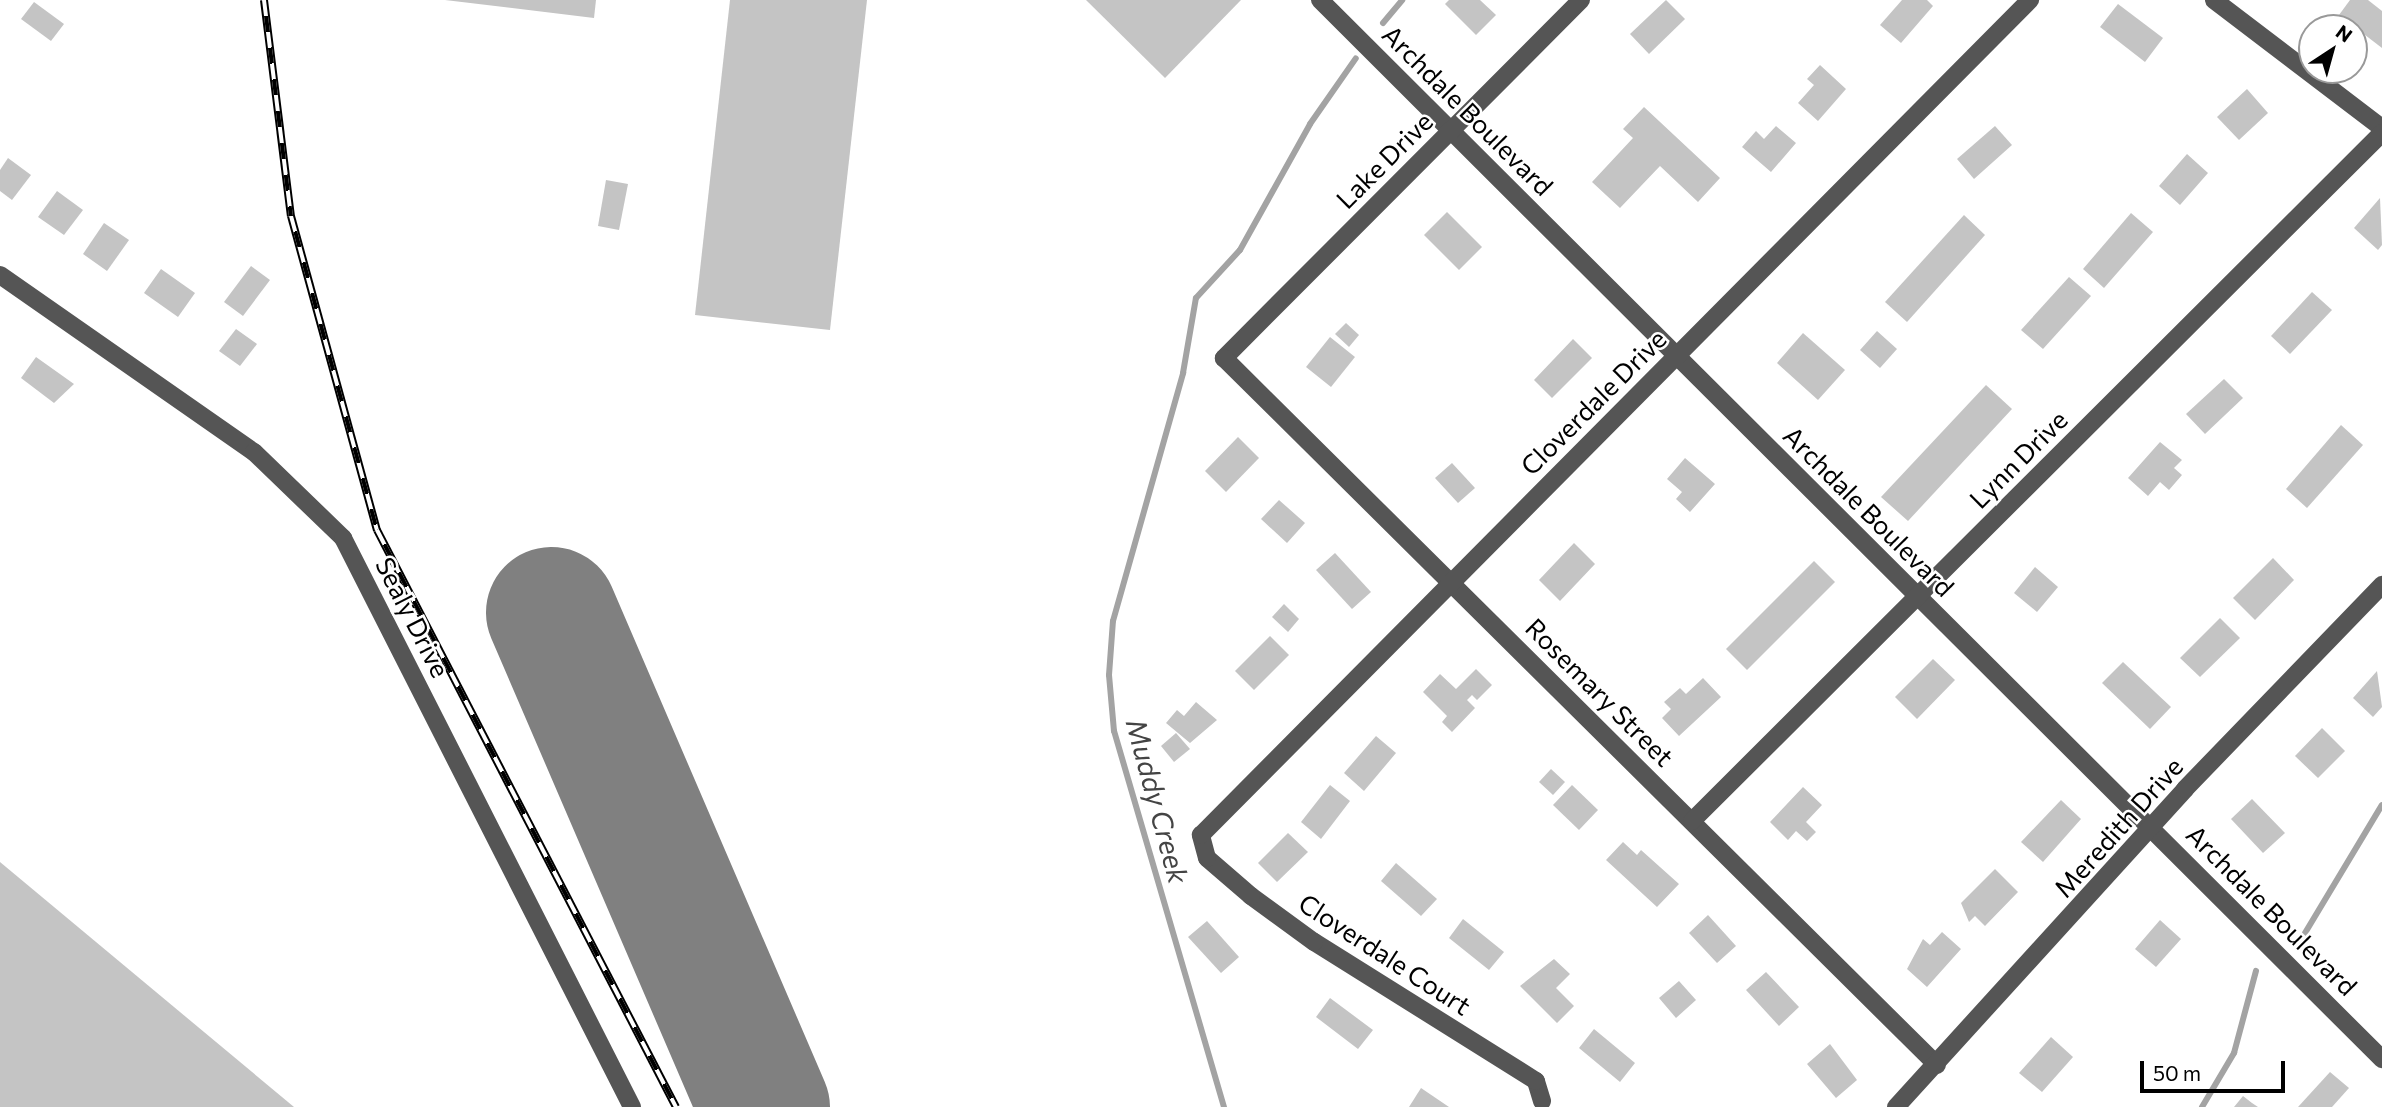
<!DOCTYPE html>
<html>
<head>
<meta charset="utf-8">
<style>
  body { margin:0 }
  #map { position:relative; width:2382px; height:1107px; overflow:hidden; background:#fff; font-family:Commissioner,sans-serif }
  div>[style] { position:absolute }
  .stream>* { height:6px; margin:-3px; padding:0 3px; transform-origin:3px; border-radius:3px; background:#a3a3a3 }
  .runway>* { height:131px; margin:-65.5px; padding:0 65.5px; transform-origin:65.5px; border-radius:65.5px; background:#808080 }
  .building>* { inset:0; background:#c4c4c4 }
  .minor>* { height:18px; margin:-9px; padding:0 9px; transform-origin:9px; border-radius:9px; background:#555 }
  .rail>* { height:8px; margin-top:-4px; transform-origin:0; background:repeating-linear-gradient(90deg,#fff 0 16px,#000 0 32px); box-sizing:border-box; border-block:2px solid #000 }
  span { translate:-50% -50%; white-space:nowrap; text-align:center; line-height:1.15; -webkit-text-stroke:5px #fff; paint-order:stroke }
  .street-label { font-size:26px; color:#000 }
  .water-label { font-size:28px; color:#444; font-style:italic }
  .north { position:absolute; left:2298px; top:14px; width:70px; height:70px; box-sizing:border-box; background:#fff; border:2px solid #999; border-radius:50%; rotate:36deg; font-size:19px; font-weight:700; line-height:28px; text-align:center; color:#000 }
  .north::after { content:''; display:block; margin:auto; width:24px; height:32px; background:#000; clip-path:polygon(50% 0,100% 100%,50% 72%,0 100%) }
  .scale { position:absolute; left:2140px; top:1061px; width:145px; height:32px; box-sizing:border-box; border:4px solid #000; border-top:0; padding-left:9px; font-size:21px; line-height:24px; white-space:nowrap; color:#000; -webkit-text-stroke:5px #fff; paint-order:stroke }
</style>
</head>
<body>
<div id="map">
  <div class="stream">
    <div style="left:1383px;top:23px;width:30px;rotate:-50deg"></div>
    <div style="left:2302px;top:938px;width:155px;rotate:-59deg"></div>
    <div style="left:1224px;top:1107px;width:392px;rotate:-106.3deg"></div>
    <div style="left:1114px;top:731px;width:56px;rotate:-95.1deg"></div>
    <div style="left:1109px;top:675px;width:54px;rotate:-85.8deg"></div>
    <div style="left:1113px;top:621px;width:258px;rotate:-74.2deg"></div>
    <div style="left:1183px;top:373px;width:76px;rotate:-80.2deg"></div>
    <div style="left:1196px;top:298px;width:65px;rotate:-47.5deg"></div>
    <div style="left:1240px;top:250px;width:144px;rotate:-60.9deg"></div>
    <div style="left:1310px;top:124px;width:80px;rotate:-55.1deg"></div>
    <div style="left:2202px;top:1107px;width:63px;rotate:-59.3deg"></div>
    <div style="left:2234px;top:1053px;width:85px;rotate:-75deg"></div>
  </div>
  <div class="runway">
    <div style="left:551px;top:612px;width:539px;rotate:66.72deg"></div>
  </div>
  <div class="building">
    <div style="clip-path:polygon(445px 0,596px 0,594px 18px)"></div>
    <div style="clip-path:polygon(730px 0,867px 0,830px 330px,695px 315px)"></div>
    <div style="clip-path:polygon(1086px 0,1241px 0,1165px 78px)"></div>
    <div style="clip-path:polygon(1449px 0,1480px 0,1496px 15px,1476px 35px,1445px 4px)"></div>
    <div style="clip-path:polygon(1666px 0,1685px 19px,1649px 54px,1630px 34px)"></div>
    <div style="clip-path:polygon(1902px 0,1927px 0,1933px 6px,1901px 43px,1880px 25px)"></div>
    <div style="clip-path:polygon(2350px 0,2368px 0,2382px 11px,2382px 48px,2339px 15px)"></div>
    <div style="clip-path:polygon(34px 2px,64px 24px,51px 41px,21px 19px)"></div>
    <div style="clip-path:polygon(2118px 4px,2163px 38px,2145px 62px,2100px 27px)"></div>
    <div style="clip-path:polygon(1820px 65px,1846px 89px,1818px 121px,1798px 103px,1814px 85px,1807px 79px)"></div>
    <div style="clip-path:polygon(2247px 89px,2268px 113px,2239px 140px,2217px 117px)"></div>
    <div style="clip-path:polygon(1644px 107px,1720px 178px,1698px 202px,1660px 166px,1620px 208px,1592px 182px,1633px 138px,1623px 129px)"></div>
    <div style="clip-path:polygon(1776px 126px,1796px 143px,1771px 172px,1742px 147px,1756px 131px,1764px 139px)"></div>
    <div style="clip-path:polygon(1995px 126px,2012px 145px,1974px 179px,1957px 159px)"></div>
    <div style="clip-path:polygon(2187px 154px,2208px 173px,2180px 205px,2159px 186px)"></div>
    <div style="clip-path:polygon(8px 158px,31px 175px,12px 200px,0 191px,0 170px)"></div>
    <div style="clip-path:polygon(606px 180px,628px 184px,619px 230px,598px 226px)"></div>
    <div style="clip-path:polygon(57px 191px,83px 210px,64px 235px,38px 217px)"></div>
    <div style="clip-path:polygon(2380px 198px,2382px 245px,2378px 250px,2354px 228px)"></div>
    <div style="clip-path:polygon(1447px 212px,1482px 247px,1459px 270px,1424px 235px)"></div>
    <div style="clip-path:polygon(2131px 213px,2153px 232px,2104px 288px,2083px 269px)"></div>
    <div style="clip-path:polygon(1964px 215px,1985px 235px,1907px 322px,1885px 302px)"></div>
    <div style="clip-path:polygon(104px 223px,129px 240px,107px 271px,83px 254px)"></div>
    <div style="clip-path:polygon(251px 266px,270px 280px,243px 316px,224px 302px)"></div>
    <div style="clip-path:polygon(161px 269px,195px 293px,178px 317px,144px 293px)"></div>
    <div style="clip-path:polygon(2069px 277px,2091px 296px,2043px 349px,2021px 330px)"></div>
    <div style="clip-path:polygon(2312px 292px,2332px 310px,2290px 354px,2271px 336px)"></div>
    <div style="clip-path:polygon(1346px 323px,1359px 335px,1349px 347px,1335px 334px)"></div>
    <div style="clip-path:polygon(236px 329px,257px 344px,240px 366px,219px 351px)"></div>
    <div style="clip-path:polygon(1877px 331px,1897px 349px,1880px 368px,1860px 350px)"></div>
    <div style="clip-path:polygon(1803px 333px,1845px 370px,1818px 400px,1777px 363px)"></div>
    <div style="clip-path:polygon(1330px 337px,1355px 357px,1331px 387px,1306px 367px)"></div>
    <div style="clip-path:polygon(1573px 339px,1592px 358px,1552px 398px,1534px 380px)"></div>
    <div style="clip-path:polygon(36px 357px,74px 384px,54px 403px,21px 378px)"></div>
    <div style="clip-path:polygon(2224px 379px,2243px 398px,2205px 434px,2186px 414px)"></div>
    <div style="clip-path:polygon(1986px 385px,2012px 409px,1908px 521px,1881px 497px)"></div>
    <div style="clip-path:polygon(2341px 425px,2363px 445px,2307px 508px,2286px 489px)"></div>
    <div style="clip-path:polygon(1238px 437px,1259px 458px,1226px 492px,1205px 471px)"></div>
    <div style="clip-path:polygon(2160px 442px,2182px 460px,2174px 468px,2182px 475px,2169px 490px,2160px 482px,2148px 496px,2128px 478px)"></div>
    <div style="clip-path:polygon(1685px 458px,1715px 484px,1690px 512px,1676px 499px,1682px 492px,1667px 479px)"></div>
    <div style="clip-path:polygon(1452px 463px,1475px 488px,1458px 503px,1435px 478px)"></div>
    <div style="clip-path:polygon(1279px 500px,1305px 523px,1287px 543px,1261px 519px)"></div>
    <div style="clip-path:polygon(1574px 543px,1595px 564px,1560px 601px,1539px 580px)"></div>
    <div style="clip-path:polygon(1335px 553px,1371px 592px,1352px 609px,1316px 570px)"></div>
    <div style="clip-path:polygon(2273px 558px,2294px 580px,2255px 620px,2233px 598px)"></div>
    <div style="clip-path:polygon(1814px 561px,1835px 582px,1747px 670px,1726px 649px)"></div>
    <div style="clip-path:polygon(2035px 567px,2058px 587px,2037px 612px,2014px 593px)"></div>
    <div style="clip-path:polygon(1284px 604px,1299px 619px,1288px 632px,1272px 617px)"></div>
    <div style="clip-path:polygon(2220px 618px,2240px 638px,2200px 677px,2180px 658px)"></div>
    <div style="clip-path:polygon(1270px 636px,1289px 655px,1254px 690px,1235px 671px)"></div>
    <div style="clip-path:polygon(1933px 659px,1955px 680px,1917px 719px,1895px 697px)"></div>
    <div style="clip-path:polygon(2123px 662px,2171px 707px,2150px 729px,2102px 683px)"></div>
    <div style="clip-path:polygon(1476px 669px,1492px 685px,1477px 700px,1472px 695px,1467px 700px,1475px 708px,1452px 732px,1442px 722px,1447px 716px,1423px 692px,1440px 674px,1456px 689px)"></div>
    <div style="clip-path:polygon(2377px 671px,2382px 707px,2373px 717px,2353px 698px)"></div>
    <div style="clip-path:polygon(1703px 678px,1721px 697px,1679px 736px,1662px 718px,1671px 709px,1664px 702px,1680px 688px,1686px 694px)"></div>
    <div style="clip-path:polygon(1196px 702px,1217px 720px,1190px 743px,1166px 723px,1177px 710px,1184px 716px)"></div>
    <div style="clip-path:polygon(2322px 728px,2345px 751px,2318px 778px,2295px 756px)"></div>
    <div style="clip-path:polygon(1176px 733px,1190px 749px,1174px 762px,1161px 746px)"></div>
    <div style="clip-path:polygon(1376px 736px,1396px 753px,1364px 791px,1344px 773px)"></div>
    <div style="clip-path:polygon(1551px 769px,1565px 782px,1553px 795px,1539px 782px)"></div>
    <div style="clip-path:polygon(1330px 785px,1350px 801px,1321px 839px,1301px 822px)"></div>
    <div style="clip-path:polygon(1572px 785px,1598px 810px,1579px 830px,1553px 805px)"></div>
    <div style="clip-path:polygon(1803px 787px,1822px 805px,1806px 822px,1816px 832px,1807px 841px,1796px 831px,1788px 840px,1770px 822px)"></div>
    <div style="clip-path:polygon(2252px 799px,2285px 833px,2263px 853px,2231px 819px)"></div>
    <div style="clip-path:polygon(2061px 800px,2081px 819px,2043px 862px,2021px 842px)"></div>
    <div style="clip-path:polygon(1288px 833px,1308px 852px,1277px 882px,1258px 863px)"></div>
    <div style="clip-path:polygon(1623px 842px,1637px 855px,1641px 850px,1679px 884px,1657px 907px,1606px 860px)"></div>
    <div style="clip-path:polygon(0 862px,294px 1107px,0 1107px)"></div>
    <div style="clip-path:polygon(1396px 863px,1437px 899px,1421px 916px,1381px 881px)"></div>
    <div style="clip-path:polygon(1995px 869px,2018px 892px,1985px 926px,1975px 916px,1969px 922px,1961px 903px)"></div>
    <div style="clip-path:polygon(1708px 915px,1736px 946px,1717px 963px,1689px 933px)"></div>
    <div style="clip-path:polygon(1463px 919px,1504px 952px,1489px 970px,1449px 938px)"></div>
    <div style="clip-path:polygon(2160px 920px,2181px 939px,2156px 967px,2135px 949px)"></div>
    <div style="clip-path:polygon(1207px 921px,1239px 957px,1221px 973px,1188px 937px)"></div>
    <div style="clip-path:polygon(1942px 932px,1961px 949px,1927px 987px,1907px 969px,1923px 939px,1930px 945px)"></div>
    <div style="clip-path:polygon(1554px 959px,1570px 974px,1556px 988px,1574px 1006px,1557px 1023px,1520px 986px)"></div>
    <div style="clip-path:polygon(1766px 972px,1799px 1007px,1779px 1026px,1746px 990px)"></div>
    <div style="clip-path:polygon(1679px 981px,1696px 1000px,1676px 1018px,1659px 998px)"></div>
    <div style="clip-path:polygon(1330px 998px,1373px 1030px,1358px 1049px,1316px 1017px)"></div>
    <div style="clip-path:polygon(1594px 1029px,1635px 1063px,1620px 1082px,1579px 1048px)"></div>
    <div style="clip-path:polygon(2051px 1037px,2073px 1057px,2042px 1092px,2019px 1073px)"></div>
    <div style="clip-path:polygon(1830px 1044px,1857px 1080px,1836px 1098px,1807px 1064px)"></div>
    <div style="clip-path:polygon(2330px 1072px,2349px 1088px,2332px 1107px,2298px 1107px)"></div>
    <div style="clip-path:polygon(1421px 1088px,1449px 1107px,1409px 1107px)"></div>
    <div style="clip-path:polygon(2243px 1096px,2252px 1103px,2258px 1107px,2234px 1107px)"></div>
  </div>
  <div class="minor">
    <div style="left:1320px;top:0;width:1500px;rotate:44.92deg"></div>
    <div style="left:1581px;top:0;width:506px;rotate:134.92deg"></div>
    <div style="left:1224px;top:358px;width:1004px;rotate:44.76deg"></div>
    <div style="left:2214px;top:0;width:211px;rotate:37.3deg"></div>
    <div style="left:0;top:275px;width:310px;rotate:34.9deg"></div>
    <div style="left:254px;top:452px;width:124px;rotate:44deg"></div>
    <div style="left:343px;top:538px;width:638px;rotate:63.07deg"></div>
    <div style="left:1692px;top:821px;width:974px;rotate:-44.92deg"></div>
    <div style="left:1542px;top:1101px;width:21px;rotate:-107deg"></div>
    <div style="left:1536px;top:1081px;width:262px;rotate:-147.9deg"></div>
    <div style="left:1314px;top:942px;width:78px;rotate:-143.9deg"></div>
    <div style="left:1251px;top:896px;width:58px;rotate:-139.2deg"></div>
    <div style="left:1207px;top:858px;width:24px;rotate:-105deg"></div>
    <div style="left:1201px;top:835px;width:1177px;rotate:-45.21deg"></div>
    <div style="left:1896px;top:1107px;width:430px;rotate:-47.7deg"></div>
    <div style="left:2185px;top:789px;width:284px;rotate:-46deg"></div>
  </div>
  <div class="rail">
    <div style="left:264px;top:0;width:218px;rotate:82.9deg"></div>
    <div style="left:291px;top:216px;width:326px;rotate:74.7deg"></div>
    <div style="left:377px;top:530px;width:650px;rotate:62.61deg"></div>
  </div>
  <div class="street-label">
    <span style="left:1468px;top:110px;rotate:45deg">Archdale Boulevard</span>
    <span style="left:1384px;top:160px;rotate:-45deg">Lake Drive</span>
    <span style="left:1593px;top:402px;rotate:-45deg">Cloverdale Drive</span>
    <span style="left:2018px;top:459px;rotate:-45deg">Lynn Drive</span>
    <span style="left:1869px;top:511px;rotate:45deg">Archdale Boulevard</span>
    <span style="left:413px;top:617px;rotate:63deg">Sealy Drive</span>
    <span style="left:1600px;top:692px;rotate:45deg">Rosemary Street</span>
    <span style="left:2118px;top:827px;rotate:-48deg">Meredith Drive</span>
    <span style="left:2272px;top:910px;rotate:45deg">Archdale Boulevard</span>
    <span style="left:1385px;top:954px;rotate:33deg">Cloverdale Court</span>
  </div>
  <div class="water-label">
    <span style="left:1158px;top:801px;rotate:75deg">Muddy Creek</span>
  </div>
  <div class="north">N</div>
  <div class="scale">50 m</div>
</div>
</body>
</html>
